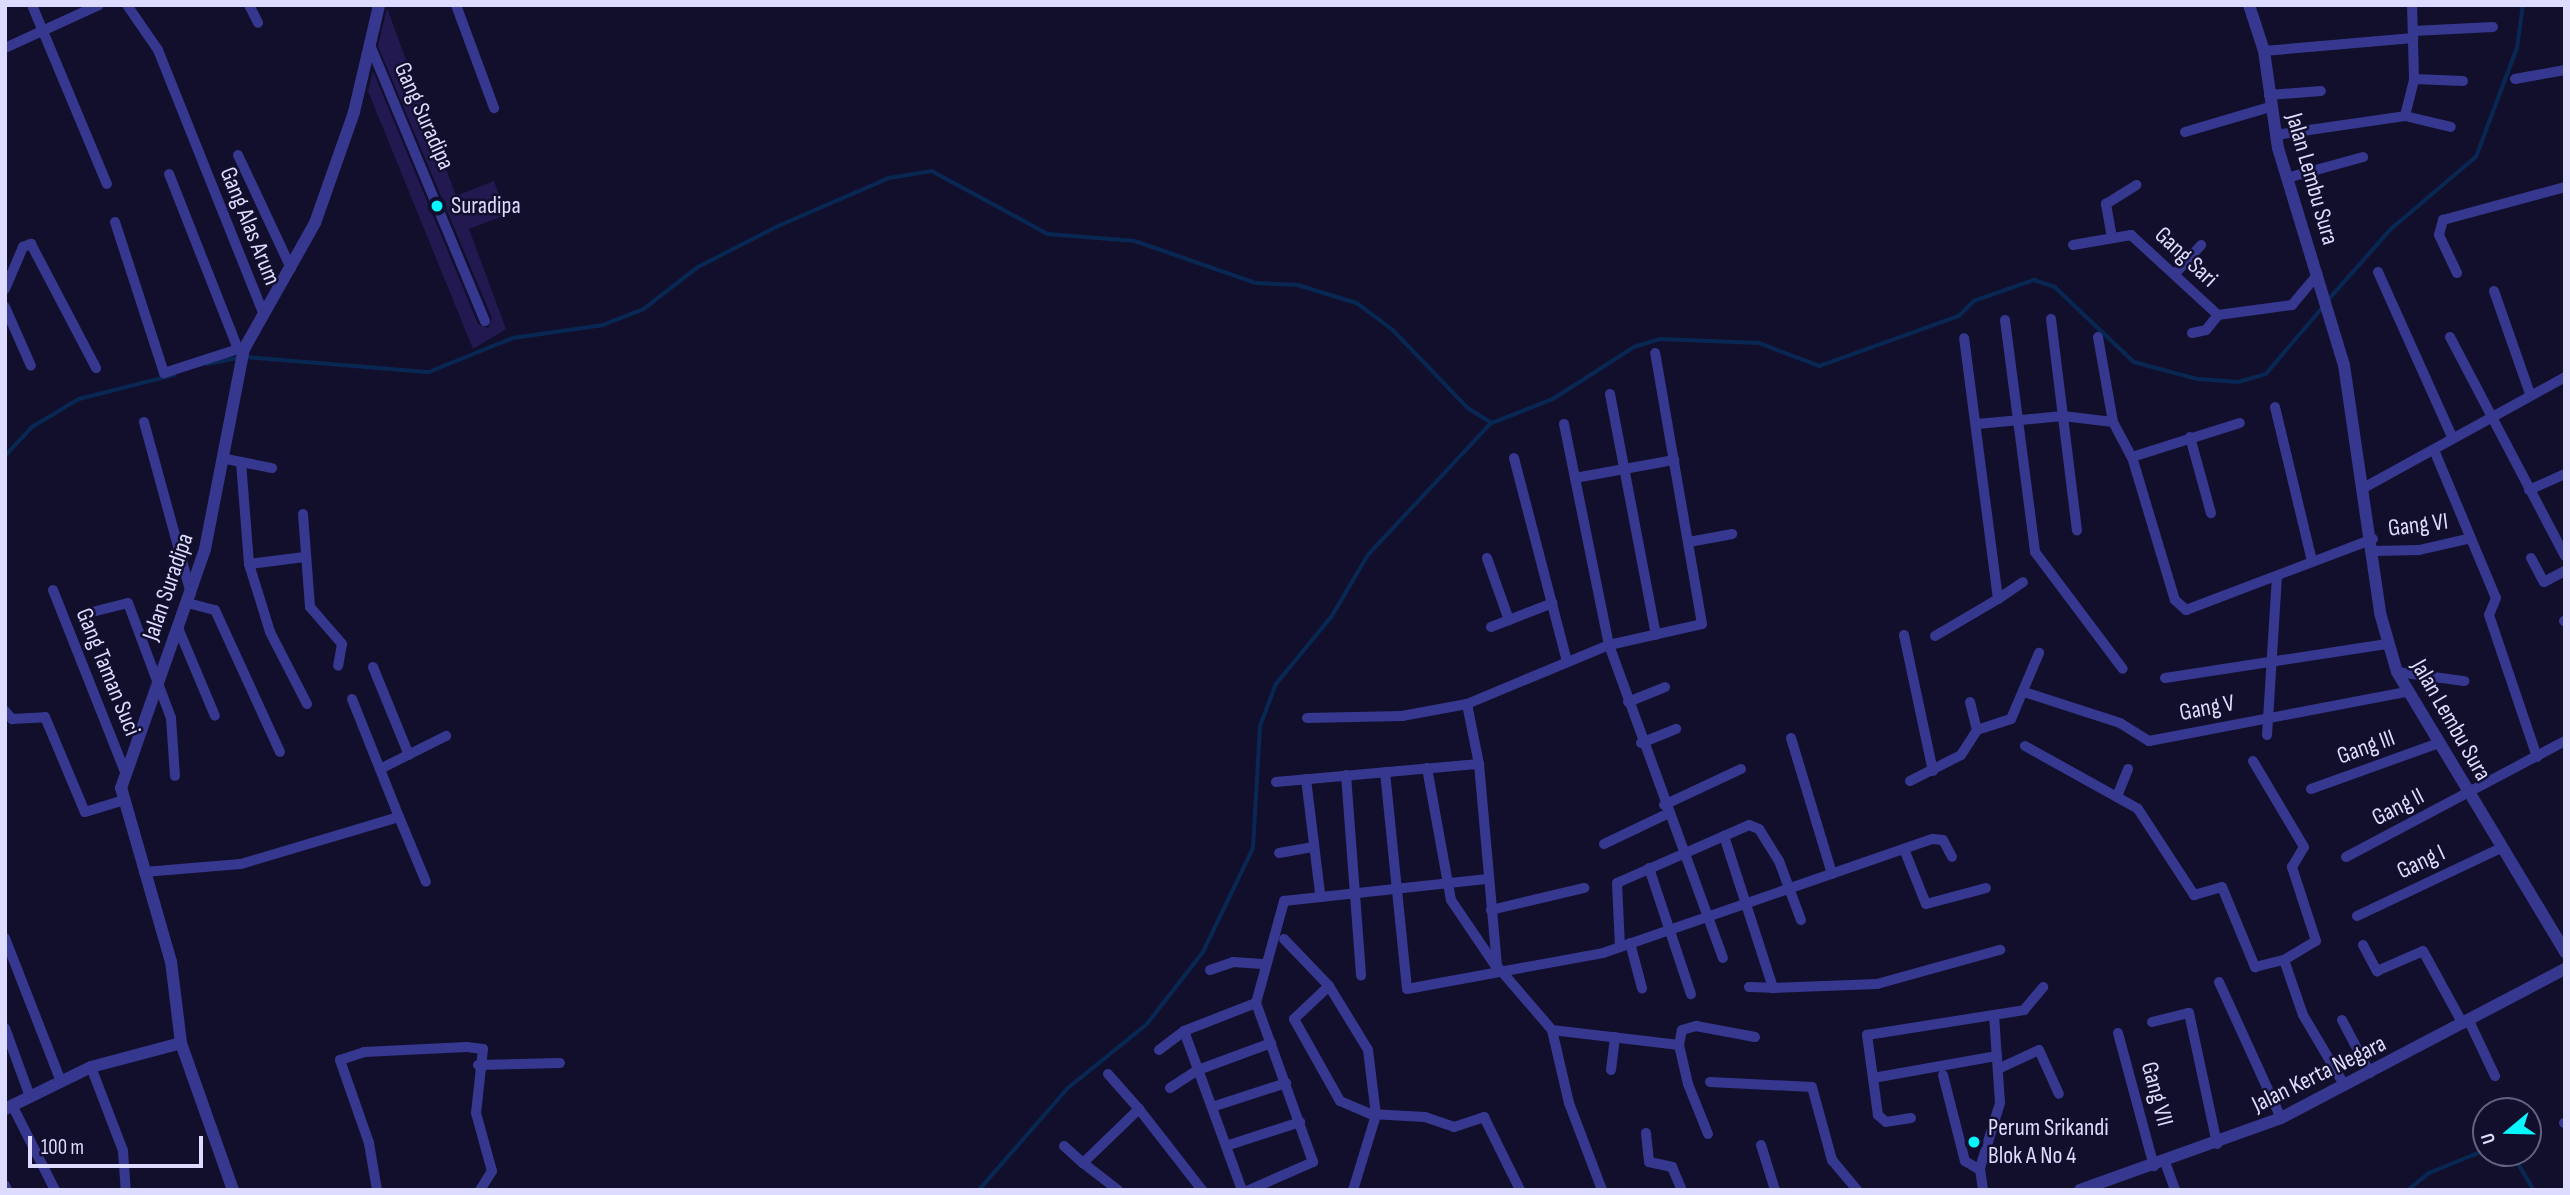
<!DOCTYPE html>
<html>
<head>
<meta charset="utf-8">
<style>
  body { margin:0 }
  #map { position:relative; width:2570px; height:1195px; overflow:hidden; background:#120f2d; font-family:"Sofia Sans Condensed",sans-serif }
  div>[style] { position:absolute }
  .stream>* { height:3.5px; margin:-1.75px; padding:0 1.75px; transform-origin:1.75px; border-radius:1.75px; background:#082853 }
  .building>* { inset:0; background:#211950 }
  .minor>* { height:10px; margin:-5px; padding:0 5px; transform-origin:5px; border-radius:5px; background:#363890 }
  .tertiary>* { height:12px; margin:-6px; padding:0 6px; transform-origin:6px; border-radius:6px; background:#363890 }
  .dots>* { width:19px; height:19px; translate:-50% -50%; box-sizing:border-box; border:4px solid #120f2d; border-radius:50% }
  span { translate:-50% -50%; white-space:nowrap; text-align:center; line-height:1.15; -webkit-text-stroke:5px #120f2d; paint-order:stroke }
  .street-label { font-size:24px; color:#dddbff }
  .poi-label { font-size:24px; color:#dddbff }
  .left { translate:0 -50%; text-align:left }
  .frame { position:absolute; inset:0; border:7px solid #dddbff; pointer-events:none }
  .north { position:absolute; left:2472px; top:1097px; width:70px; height:70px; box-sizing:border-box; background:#120f2d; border:2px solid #636181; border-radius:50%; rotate:251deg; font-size:19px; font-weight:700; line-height:28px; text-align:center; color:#dddbff }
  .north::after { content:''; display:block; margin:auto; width:24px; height:32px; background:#07f5ff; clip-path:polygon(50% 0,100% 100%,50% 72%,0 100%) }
  .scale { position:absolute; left:28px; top:1136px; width:175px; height:32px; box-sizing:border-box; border:4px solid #dddbff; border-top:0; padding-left:9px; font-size:21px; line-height:24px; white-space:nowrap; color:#dddbff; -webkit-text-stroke:5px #120f2d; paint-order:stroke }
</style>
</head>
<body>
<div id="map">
  <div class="stream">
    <div style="left:2329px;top:299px;width:94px;rotate:-48.5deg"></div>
    <div style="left:2391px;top:229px;width:111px;rotate:-40.3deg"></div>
    <div style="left:2476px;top:157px;width:116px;rotate:-69.4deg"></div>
    <div style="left:2517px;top:48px;width:43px;rotate:-82.1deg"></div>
    <div style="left:245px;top:357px;width:185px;rotate:4.7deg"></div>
    <div style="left:429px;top:372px;width:91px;rotate:-22deg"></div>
    <div style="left:513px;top:338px;width:91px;rotate:-8.2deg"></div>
    <div style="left:603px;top:325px;width:44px;rotate:-21.3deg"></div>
    <div style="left:644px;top:309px;width:68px;rotate:-37.9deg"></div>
    <div style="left:698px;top:267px;width:88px;rotate:-27.1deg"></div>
    <div style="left:776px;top:227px;width:123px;rotate:-23.4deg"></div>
    <div style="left:889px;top:178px;width:44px;rotate:-9.2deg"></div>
    <div style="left:932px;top:171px;width:132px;rotate:28.5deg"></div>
    <div style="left:1048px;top:234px;width:87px;rotate:4.6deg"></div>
    <div style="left:1135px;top:241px;width:128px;rotate:19.1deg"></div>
    <div style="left:1256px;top:283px;width:42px;rotate:2.7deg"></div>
    <div style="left:1298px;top:285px;width:62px;rotate:17deg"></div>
    <div style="left:1357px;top:303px;width:45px;rotate:36.9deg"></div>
    <div style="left:1393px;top:330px;width:108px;rotate:46.1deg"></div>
    <div style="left:1468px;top:408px;width:28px;rotate:32deg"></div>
    <div style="left:1492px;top:423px;width:66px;rotate:-21.5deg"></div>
    <div style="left:1553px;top:399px;width:96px;rotate:-32.7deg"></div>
    <div style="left:1634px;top:347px;width:27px;rotate:-17deg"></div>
    <div style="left:1660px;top:339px;width:99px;rotate:2.3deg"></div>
    <div style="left:1759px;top:343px;width:65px;rotate:20.7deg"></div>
    <div style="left:1820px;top:366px;width:148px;rotate:-19.8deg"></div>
    <div style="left:1959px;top:316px;width:21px;rotate:-45deg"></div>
    <div style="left:1974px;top:301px;width:64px;rotate:-19.3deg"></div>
    <div style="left:2034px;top:280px;width:22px;rotate:18deg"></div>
    <div style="left:2055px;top:287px;width:109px;rotate:43.5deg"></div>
    <div style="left:2134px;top:362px;width:66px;rotate:14.9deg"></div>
    <div style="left:2198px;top:379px;width:40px;rotate:4.3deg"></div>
    <div style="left:2238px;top:382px;width:29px;rotate:-16deg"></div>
    <div style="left:2266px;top:374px;width:87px;rotate:-49.7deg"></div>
    <div style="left:207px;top:364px;width:32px;rotate:-11deg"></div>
    <div style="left:5px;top:456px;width:40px;rotate:-47deg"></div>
    <div style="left:32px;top:427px;width:55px;rotate:-30.8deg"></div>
    <div style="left:79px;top:399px;width:98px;rotate:-14.2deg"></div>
    <div style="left:2512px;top:1153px;width:43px;rotate:59.3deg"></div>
    <div style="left:979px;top:1190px;width:135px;rotate:-48.9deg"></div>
    <div style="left:1068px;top:1088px;width:102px;rotate:-39deg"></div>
    <div style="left:1147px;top:1024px;width:91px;rotate:-52.1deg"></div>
    <div style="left:1203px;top:952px;width:115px;rotate:-64.3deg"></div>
    <div style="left:1253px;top:848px;width:122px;rotate:-86.7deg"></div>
    <div style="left:1260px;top:726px;width:45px;rotate:-69.1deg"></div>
    <div style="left:1276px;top:684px;width:88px;rotate:-50.5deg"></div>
    <div style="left:1332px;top:616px;width:71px;rotate:-59.5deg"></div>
    <div style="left:1368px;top:555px;width:180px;rotate:-47deg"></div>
    <div style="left:2408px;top:1190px;width:27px;rotate:-39deg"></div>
    <div style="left:2429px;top:1173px;width:61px;rotate:-22deg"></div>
  </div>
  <div class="building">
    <div style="clip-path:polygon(387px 8px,456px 196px,494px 181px,506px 215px,469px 229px,506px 329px,473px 349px,368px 91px,373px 71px,478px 324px,488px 328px,492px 318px,378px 46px)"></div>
  </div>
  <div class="minor">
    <div style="left:32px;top:5px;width:194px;rotate:67.3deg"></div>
    <div style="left:127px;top:5px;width:55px;rotate:55.4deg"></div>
    <div style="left:158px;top:50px;width:280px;rotate:68.2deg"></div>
    <div style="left:249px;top:5px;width:20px;rotate:63deg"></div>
    <div style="left:456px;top:5px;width:110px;rotate:69.7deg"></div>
    <div style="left:2413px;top:31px;width:80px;rotate:-2.9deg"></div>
    <div style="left:370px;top:45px;width:299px;rotate:67.4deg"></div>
    <div style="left:5px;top:48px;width:103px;rotate:-24.6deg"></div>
    <div style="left:2264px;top:51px;width:150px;rotate:-5deg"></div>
    <div style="left:2414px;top:79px;width:49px;rotate:2.3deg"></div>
    <div style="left:2515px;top:79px;width:51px;rotate:-10.2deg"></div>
    <div style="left:2269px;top:95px;width:52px;rotate:-4.4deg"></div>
    <div style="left:2405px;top:116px;width:47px;rotate:13.4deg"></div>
    <div style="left:2185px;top:132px;width:89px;rotate:-16.4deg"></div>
    <div style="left:2275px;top:135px;width:131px;rotate:-8.3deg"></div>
    <div style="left:2405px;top:116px;width:38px;rotate:-76deg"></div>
    <div style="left:2414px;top:79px;width:74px;rotate:-91.5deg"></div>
    <div style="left:238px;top:155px;width:125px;rotate:64.9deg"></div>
    <div style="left:2287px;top:178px;width:79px;rotate:-15.4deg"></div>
    <div style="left:115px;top:222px;width:159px;rotate:72deg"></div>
    <div style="left:164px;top:373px;width:78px;rotate:-18deg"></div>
    <div style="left:238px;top:349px;width:188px;rotate:-111.5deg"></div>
    <div style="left:2112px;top:238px;width:35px;rotate:-100deg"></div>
    <div style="left:2106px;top:204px;width:36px;rotate:-32deg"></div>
    <div style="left:2073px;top:245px;width:59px;rotate:-9.8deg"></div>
    <div style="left:2131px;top:235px;width:118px;rotate:42.6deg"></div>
    <div style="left:2218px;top:315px;width:75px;rotate:-7.7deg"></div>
    <div style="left:2292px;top:305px;width:40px;rotate:-50deg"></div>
    <div style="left:2378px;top:272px;width:181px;rotate:65.8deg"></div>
    <div style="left:2457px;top:273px;width:42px;rotate:-115.3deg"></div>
    <div style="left:2439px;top:235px;width:16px;rotate:-75deg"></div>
    <div style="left:2443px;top:220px;width:126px;rotate:-15.1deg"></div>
    <div style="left:2175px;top:274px;width:39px;rotate:-48deg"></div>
    <div style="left:5px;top:289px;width:46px;rotate:-66.8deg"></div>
    <div style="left:23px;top:247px;width:9px;rotate:-21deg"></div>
    <div style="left:31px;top:244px;width:140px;rotate:62.3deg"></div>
    <div style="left:2494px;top:291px;width:109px;rotate:70.7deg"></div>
    <div style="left:5px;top:307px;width:64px;rotate:66.2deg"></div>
    <div style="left:2051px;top:319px;width:213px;rotate:83deg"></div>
    <div style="left:2005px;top:320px;width:234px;rotate:82.6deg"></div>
    <div style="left:2035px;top:552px;width:146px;rotate:53.1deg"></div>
    <div style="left:2192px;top:333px;width:14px;rotate:-12deg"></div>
    <div style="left:2206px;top:330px;width:19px;rotate:-51deg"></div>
    <div style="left:2098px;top:337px;width:86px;rotate:80deg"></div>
    <div style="left:2450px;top:337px;width:247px;rotate:62.3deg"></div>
    <div style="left:1610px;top:394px;width:245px;rotate:79.2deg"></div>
    <div style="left:2275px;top:407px;width:158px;rotate:76.5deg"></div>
    <div style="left:144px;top:422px;width:178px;rotate:74.7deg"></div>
    <div style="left:1564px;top:424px;width:226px;rotate:78.5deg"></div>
    <div style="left:1609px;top:645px;width:333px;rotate:70deg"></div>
    <div style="left:1977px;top:424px;width:86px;rotate:-5.3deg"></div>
    <div style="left:2063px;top:416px;width:50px;rotate:6.8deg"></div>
    <div style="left:2113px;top:422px;width:40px;rotate:62deg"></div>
    <div style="left:2132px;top:457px;width:149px;rotate:73.3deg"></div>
    <div style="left:2175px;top:600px;width:15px;rotate:42deg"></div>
    <div style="left:2186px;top:610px;width:200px;rotate:-20.8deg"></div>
    <div style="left:2190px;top:437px;width:79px;rotate:74.6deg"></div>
    <div style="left:2434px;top:450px;width:160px;rotate:67.3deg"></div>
    <div style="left:2496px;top:598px;width:18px;rotate:112deg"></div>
    <div style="left:2489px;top:615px;width:150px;rotate:71.3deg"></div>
    <div style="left:2132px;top:457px;width:113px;rotate:-17.5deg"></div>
    <div style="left:1514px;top:458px;width:210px;rotate:75.4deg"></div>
    <div style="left:226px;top:459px;width:47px;rotate:11.1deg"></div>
    <div style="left:241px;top:462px;width:102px;rotate:85.5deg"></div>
    <div style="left:249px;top:564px;width:71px;rotate:72.8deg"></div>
    <div style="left:270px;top:632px;width:81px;rotate:62.8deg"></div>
    <div style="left:1575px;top:478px;width:101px;rotate:-10.3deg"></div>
    <div style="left:2367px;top:486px;width:226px;rotate:-28.8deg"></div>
    <div style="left:2529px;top:490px;width:39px;rotate:-24deg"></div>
    <div style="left:303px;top:514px;width:93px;rotate:85.7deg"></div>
    <div style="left:310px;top:607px;width:49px;rotate:49.1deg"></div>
    <div style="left:342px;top:644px;width:22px;rotate:100deg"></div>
    <div style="left:1689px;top:542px;width:44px;rotate:-10.5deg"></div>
    <div style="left:2374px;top:551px;width:45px;rotate:-1.3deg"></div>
    <div style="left:2419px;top:550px;width:49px;rotate:-12.9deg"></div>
    <div style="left:1487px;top:558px;width:66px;rotate:70.5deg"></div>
    <div style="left:2531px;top:558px;width:27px;rotate:62deg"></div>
    <div style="left:2544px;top:582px;width:24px;rotate:-28deg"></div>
    <div style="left:249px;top:564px;width:56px;rotate:-7.1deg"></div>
    <div style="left:53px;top:590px;width:193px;rotate:68.4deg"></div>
    <div style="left:1998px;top:599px;width:30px;rotate:-34deg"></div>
    <div style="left:188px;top:603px;width:28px;rotate:15deg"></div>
    <div style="left:215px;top:610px;width:156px;rotate:65.4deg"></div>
    <div style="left:96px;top:611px;width:33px;rotate:-14deg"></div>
    <div style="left:128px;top:603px;width:123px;rotate:69.5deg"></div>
    <div style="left:171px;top:718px;width:58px;rotate:86.1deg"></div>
    <div style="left:2564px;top:621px;width:1px;rotate:45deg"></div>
    <div style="left:1491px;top:627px;width:66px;rotate:-21.2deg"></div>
    <div style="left:178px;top:628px;width:95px;rotate:67.2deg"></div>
    <div style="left:1904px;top:635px;width:139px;rotate:78deg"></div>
    <div style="left:1935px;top:636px;width:73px;rotate:-30.4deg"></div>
    <div style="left:1998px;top:599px;width:263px;rotate:-97.4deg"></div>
    <div style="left:373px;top:667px;width:95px;rotate:67.8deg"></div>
    <div style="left:2397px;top:672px;width:68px;rotate:7.7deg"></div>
    <div style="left:2165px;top:678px;width:226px;rotate:-8.7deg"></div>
    <div style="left:2024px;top:692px;width:101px;rotate:17.9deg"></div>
    <div style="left:2120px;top:723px;width:34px;rotate:32deg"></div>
    <div style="left:2149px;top:741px;width:262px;rotate:-10.8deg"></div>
    <div style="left:1628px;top:702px;width:40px;rotate:-22deg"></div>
    <div style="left:1970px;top:702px;width:29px;rotate:76deg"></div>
    <div style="left:1467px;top:704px;width:61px;rotate:78.7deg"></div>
    <div style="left:1479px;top:764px;width:203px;rotate:84.9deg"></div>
    <div style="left:1497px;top:966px;width:84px;rotate:49.3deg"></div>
    <div style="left:1552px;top:1030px;width:75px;rotate:76.9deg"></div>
    <div style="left:1569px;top:1103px;width:93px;rotate:69.2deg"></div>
    <div style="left:5px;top:711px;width:11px;rotate:49deg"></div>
    <div style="left:12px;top:719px;width:33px;rotate:-3deg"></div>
    <div style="left:45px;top:717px;width:103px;rotate:67.2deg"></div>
    <div style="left:85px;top:812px;width:38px;rotate:-17deg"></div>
    <div style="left:1307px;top:718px;width:95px;rotate:-1.2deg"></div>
    <div style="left:1402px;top:716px;width:66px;rotate:-10.5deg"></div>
    <div style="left:1467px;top:704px;width:154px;rotate:-22.6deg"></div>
    <div style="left:1609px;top:645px;width:95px;rotate:-12.7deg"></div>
    <div style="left:1702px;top:624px;width:275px;rotate:-99.8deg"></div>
    <div style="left:2267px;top:735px;width:159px;rotate:-86.4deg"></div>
    <div style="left:1791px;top:738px;width:142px;rotate:73.2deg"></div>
    <div style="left:1641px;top:743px;width:38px;rotate:-22deg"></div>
    <div style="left:2025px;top:746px;width:129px;rotate:29.1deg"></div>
    <div style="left:2138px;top:809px;width:103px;rotate:56.9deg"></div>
    <div style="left:2194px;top:895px;width:29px;rotate:-16deg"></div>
    <div style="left:2222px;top:887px;width:87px;rotate:67.6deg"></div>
    <div style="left:2255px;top:967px;width:30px;rotate:-14deg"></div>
    <div style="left:2284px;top:960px;width:37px;rotate:-31deg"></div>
    <div style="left:2316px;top:941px;width:78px;rotate:-108deg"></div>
    <div style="left:2292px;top:867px;width:23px;rotate:-59deg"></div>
    <div style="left:2304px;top:847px;width:100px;rotate:-120.7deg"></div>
    <div style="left:1427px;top:768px;width:134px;rotate:79.7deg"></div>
    <div style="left:1451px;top:900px;width:78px;rotate:55.9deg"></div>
    <div style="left:380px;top:769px;width:74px;rotate:-26.6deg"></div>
    <div style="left:1385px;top:772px;width:218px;rotate:84.2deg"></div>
    <div style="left:1407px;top:989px;width:199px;rotate:-10.4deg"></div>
    <div style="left:1603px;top:953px;width:349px;rotate:-19.1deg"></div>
    <div style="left:1933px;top:839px;width:10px;rotate:6deg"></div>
    <div style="left:1943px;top:840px;width:19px;rotate:62deg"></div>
    <div style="left:1346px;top:775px;width:201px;rotate:85.7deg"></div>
    <div style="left:1306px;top:779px;width:115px;rotate:83deg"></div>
    <div style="left:1910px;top:781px;width:57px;rotate:-27deg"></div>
    <div style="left:1961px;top:755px;width:30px;rotate:-57deg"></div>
    <div style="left:1977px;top:730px;width:36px;rotate:-18deg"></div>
    <div style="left:2011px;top:719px;width:72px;rotate:-67deg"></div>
    <div style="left:1276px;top:782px;width:204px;rotate:-5.1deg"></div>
    <div style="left:2311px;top:789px;width:133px;rotate:-19.8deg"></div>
    <div style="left:2118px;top:794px;width:27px;rotate:-68deg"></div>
    <div style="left:1664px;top:805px;width:85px;rotate:-25.1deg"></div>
    <div style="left:399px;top:817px;width:70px;rotate:67.4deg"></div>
    <div style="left:1724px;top:836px;width:160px;rotate:72.1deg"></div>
    <div style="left:1773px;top:988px;width:104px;rotate:-2.2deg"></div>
    <div style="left:1877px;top:984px;width:128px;rotate:-15.5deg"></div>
    <div style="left:1604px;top:844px;width:72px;rotate:-25.5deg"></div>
    <div style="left:1904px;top:849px;width:59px;rotate:68.2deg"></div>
    <div style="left:1926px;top:904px;width:62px;rotate:-14.9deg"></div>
    <div style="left:1279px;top:853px;width:35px;rotate:-10deg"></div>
    <div style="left:2346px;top:857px;width:248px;rotate:-27.9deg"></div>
    <div style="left:1649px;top:868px;width:133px;rotate:71.6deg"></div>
    <div style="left:144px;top:872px;width:97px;rotate:-4.7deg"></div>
    <div style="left:241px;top:864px;width:165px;rotate:-16.6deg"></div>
    <div style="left:399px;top:817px;width:127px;rotate:-111.7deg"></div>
    <div style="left:1491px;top:910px;width:96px;rotate:-13.3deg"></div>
    <div style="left:2357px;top:916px;width:161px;rotate:-25.3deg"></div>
    <div style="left:5px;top:938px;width:151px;rotate:68.7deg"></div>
    <div style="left:1284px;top:939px;width:65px;rotate:46.2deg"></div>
    <div style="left:1329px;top:986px;width:75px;rotate:58.6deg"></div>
    <div style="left:1368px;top:1050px;width:65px;rotate:83deg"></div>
    <div style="left:1376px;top:1115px;width:78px;rotate:107deg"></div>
    <div style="left:1630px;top:943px;width:47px;rotate:75.1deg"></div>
    <div style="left:2363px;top:945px;width:30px;rotate:62deg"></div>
    <div style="left:2377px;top:971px;width:50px;rotate:-23.5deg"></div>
    <div style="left:2423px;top:951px;width:83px;rotate:61.3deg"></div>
    <div style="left:1620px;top:947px;width:64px;rotate:-92.7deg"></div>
    <div style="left:1617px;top:883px;width:144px;rotate:-23.7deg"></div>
    <div style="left:1749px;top:825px;width:11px;rotate:22deg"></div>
    <div style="left:1759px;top:829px;width:38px;rotate:58deg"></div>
    <div style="left:1779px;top:861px;width:63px;rotate:69.6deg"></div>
    <div style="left:2284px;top:960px;width:58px;rotate:70.9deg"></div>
    <div style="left:2303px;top:1015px;width:82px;rotate:59.4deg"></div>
    <div style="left:1210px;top:970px;width:24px;rotate:-19deg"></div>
    <div style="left:1233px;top:962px;width:29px;rotate:4deg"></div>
    <div style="left:2219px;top:982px;width:149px;rotate:65.5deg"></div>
    <div style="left:1329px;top:986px;width:48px;rotate:136.7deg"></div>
    <div style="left:1294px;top:1019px;width:94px;rotate:60.7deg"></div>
    <div style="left:1340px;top:1101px;width:34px;rotate:23deg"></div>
    <div style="left:1371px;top:1114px;width:54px;rotate:3.2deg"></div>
    <div style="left:1425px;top:1117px;width:31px;rotate:19deg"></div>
    <div style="left:1454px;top:1127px;width:32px;rotate:-18deg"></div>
    <div style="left:1484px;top:1117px;width:81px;rotate:63.7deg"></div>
    <div style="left:1749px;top:987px;width:24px;rotate:2deg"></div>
    <div style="left:2342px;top:1020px;width:60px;rotate:62.2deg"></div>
    <div style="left:2469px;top:1021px;width:61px;rotate:64.7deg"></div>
    <div style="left:2152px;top:1022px;width:38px;rotate:-14deg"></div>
    <div style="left:2189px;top:1013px;width:134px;rotate:77.9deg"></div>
    <div style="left:5px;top:1028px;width:70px;rotate:70deg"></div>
    <div style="left:1552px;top:1030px;width:128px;rotate:6.7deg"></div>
    <div style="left:1184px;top:1031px;width:169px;rotate:70deg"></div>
    <div style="left:2118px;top:1033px;width:138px;rotate:74.9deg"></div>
    <div style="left:1159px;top:1050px;width:31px;rotate:-37deg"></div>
    <div style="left:1184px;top:1031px;width:77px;rotate:-21.3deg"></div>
    <div style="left:478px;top:1065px;width:82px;rotate:-1.4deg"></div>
    <div style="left:91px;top:1067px;width:90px;rotate:69.1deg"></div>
    <div style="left:123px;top:1151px;width:39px;rotate:86deg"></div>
    <div style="left:1998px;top:1069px;width:45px;rotate:-24.9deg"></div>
    <div style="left:2039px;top:1050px;width:48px;rotate:65.6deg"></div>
    <div style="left:1611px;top:1070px;width:33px;rotate:-83deg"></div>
    <div style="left:1108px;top:1074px;width:47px;rotate:48.5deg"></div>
    <div style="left:1943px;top:1075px;width:89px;rotate:75.7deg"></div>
    <div style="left:1965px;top:1161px;width:17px;rotate:31deg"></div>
    <div style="left:1873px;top:1078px;width:126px;rotate:-10.1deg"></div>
    <div style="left:1710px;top:1082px;width:102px;rotate:2.8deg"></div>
    <div style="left:1812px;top:1087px;width:76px;rotate:74.7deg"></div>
    <div style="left:1832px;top:1160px;width:39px;rotate:50deg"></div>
    <div style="left:1170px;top:1088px;width:33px;rotate:-33deg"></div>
    <div style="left:1198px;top:1070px;width:78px;rotate:-20.3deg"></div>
    <div style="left:12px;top:1105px;width:95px;rotate:63.2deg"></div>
    <div style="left:1212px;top:1107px;width:78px;rotate:-18deg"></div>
    <div style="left:1911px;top:1118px;width:25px;rotate:171deg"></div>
    <div style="left:1886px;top:1122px;width:11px;rotate:-139deg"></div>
    <div style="left:1878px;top:1115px;width:81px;rotate:-97.8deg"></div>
    <div style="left:1867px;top:1035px;width:159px;rotate:-9deg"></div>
    <div style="left:2024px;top:1010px;width:30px;rotate:-50deg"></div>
    <div style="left:2564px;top:1123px;width:1px"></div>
    <div style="left:1646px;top:1133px;width:29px;rotate:84deg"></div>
    <div style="left:1649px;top:1162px;width:24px;rotate:12deg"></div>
    <div style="left:1672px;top:1167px;width:25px;rotate:67deg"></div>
    <div style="left:1708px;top:1134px;width:54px;rotate:-111.8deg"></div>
    <div style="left:1688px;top:1084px;width:40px;rotate:-103deg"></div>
    <div style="left:1679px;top:1045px;width:15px;rotate:-79deg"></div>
    <div style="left:1682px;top:1030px;width:15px;rotate:-16deg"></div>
    <div style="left:1696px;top:1026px;width:60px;rotate:10.6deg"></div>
    <div style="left:1761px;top:1145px;width:47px;rotate:72.7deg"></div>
    <div style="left:1064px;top:1146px;width:25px;rotate:42deg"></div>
    <div style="left:1083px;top:1163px;width:78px;rotate:-44deg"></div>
    <div style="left:1139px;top:1109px;width:103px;rotate:52.1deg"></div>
    <div style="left:1226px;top:1146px;width:78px;rotate:-18deg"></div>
    <div style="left:2165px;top:1162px;width:30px;rotate:70deg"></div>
    <div style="left:1083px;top:1163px;width:44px;rotate:37.6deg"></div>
    <div style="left:5px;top:1185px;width:5px;rotate:68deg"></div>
    <div style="left:377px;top:1190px;width:48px;rotate:-99.7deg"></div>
    <div style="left:369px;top:1143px;width:88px;rotate:-109.3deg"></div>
    <div style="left:340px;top:1060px;width:25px;rotate:-18deg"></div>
    <div style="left:364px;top:1052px;width:103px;rotate:-2.8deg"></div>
    <div style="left:467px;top:1047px;width:16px;rotate:7deg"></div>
    <div style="left:483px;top:1049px;width:64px;rotate:96.2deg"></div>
    <div style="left:476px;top:1113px;width:60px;rotate:74.6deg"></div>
    <div style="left:492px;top:1171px;width:22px;rotate:122deg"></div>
    <div style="left:1249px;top:1190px;width:70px;rotate:-23.6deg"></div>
    <div style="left:1313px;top:1162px;width:169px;rotate:-109.7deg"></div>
    <div style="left:1256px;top:1003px;width:106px;rotate:-74.6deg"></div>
    <div style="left:1284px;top:901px;width:205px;rotate:-6.2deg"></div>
    <div style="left:1983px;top:1190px;width:22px;rotate:-98deg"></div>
    <div style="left:1980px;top:1168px;width:68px;rotate:-72.9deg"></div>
    <div style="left:2000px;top:1103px;width:87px;rotate:-93.9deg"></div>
  </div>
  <div class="tertiary">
    <div style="left:2249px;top:5px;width:48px;rotate:71.9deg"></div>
    <div style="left:2264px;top:51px;width:98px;rotate:81.8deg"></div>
    <div style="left:2278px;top:148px;width:227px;rotate:73.1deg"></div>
    <div style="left:2344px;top:365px;width:251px;rotate:81.7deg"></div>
    <div style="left:2380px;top:613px;width:61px;rotate:73.9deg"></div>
    <div style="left:2397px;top:672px;width:327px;rotate:59deg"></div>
    <div style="left:5px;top:1109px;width:96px;rotate:-26deg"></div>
    <div style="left:91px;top:1067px;width:93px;rotate:-14.9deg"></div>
    <div style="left:233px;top:1190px;width:156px;rotate:-109.5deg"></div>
    <div style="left:181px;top:1043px;width:82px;rotate:-97deg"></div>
    <div style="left:171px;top:962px;width:181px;rotate:-106deg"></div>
    <div style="left:121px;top:788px;width:253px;rotate:-70.6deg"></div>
    <div style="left:205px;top:549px;width:204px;rotate:-79deg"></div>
    <div style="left:244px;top:349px;width:145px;rotate:-60.6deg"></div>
    <div style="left:315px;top:223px;width:118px;rotate:-70.6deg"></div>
    <div style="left:354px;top:112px;width:110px;rotate:-76.8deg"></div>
    <div style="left:2080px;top:1190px;width:214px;rotate:-19.7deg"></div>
    <div style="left:2281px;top:1118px;width:321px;rotate:-27.7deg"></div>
  </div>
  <div class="dots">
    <div style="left:437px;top:206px;background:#07f5ff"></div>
    <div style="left:1974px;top:1142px;background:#07f5ff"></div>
  </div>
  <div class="street-label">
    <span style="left:424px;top:116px;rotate:66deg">Gang Suradipa</span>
    <span style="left:2312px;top:179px;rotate:74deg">Jalan Lembu Sura</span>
    <span style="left:250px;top:226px;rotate:68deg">Gang Alas Arum</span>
    <span style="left:2186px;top:257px;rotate:43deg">Gang Sari</span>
    <span style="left:2418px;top:525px;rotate:-7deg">Gang VI</span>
    <span style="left:168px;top:587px;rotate:-71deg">Jalan Suradipa</span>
    <span style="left:108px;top:672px;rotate:68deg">Gang Taman Suci</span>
    <span style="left:2207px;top:708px;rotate:-11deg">Gang V</span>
    <span style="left:2451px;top:720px;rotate:60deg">Jalan Lembu Sura</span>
    <span style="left:2366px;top:747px;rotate:-20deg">Gang III</span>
    <span style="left:2398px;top:807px;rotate:-27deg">Gang II</span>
    <span style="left:2421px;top:862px;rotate:-25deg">Gang I</span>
    <span style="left:2319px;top:1074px;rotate:-26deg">Jalan Kerta Negara</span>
    <span style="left:2157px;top:1094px;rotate:75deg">Gang VII</span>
  </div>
  <div class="poi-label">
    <span class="left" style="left:451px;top:206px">Suradipa</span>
    <span class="left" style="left:1988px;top:1142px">Perum Srikandi<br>Blok A No 4</span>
  </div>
  <div class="frame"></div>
  <div class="north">U</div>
  <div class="scale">100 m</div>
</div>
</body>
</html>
